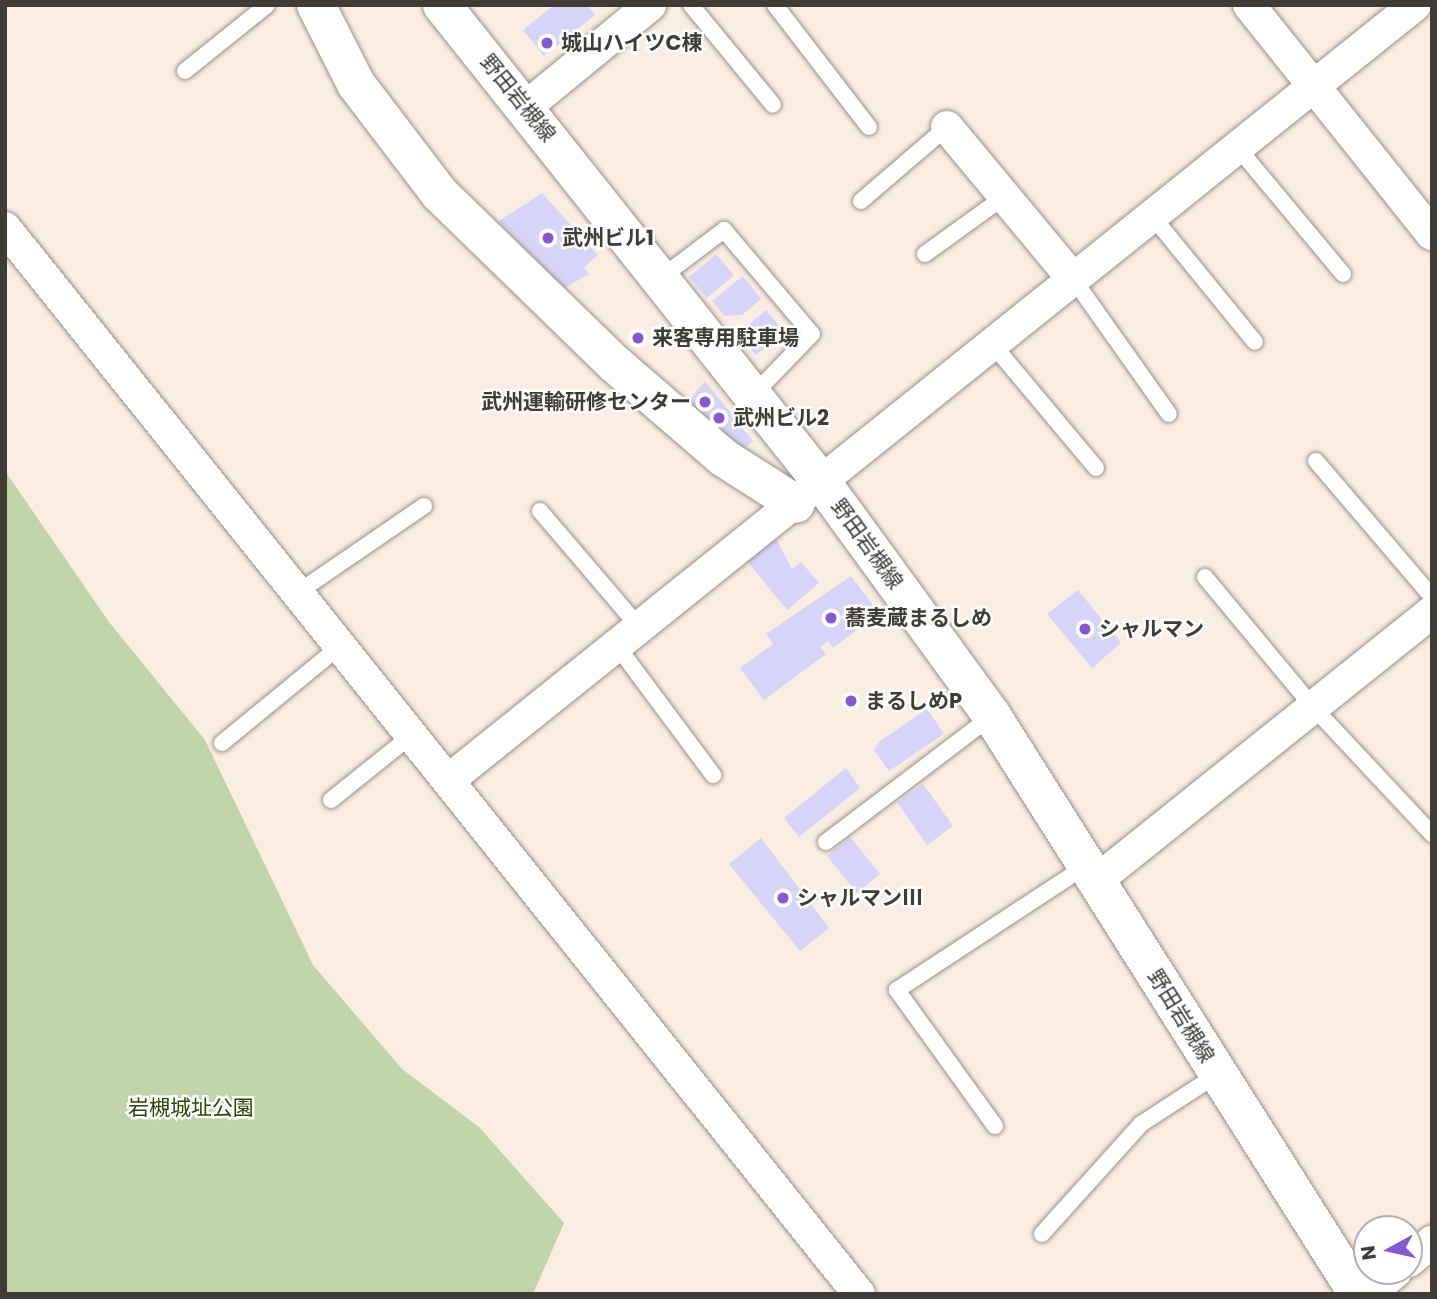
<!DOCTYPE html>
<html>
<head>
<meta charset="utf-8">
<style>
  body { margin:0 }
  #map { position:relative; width:1437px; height:1299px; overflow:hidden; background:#f9eee1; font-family:Poppins,"Noto Sans JP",sans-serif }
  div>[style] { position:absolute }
  .green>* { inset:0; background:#c0d4aa }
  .building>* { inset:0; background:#d6d5f9 }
  .roads { filter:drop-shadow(0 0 2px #998f83) drop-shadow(0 0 2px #998f83) }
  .service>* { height:16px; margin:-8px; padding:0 8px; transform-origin:8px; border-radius:8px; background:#fff }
  .minor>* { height:32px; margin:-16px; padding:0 16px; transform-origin:16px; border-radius:16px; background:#fff }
  .tertiary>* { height:38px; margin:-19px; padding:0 19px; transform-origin:19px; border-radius:19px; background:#fff }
  .primary>* { height:38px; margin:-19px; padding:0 19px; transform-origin:19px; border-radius:19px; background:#fff }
  .dots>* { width:19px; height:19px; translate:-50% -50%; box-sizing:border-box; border:4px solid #fff; border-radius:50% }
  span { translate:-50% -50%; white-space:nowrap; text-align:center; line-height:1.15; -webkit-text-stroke:5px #fff; paint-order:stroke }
  .poi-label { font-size:21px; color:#3f3b35; font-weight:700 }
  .left { translate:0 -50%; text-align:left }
  .right { translate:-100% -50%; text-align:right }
  .street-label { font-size:21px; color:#3f3b35 }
  .park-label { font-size:21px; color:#2d4504 }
  .frame { position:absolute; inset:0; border:7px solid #3f3b35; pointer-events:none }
  .north { position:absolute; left:1353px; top:1215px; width:70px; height:70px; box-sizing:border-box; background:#fff; border:2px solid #b2b1ae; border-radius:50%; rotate:262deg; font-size:19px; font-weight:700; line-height:28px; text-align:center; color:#3f3b35 }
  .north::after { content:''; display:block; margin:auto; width:24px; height:32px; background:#8458d1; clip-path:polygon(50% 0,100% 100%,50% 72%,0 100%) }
</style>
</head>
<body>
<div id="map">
  <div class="green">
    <div style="clip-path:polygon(5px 471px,109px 622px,205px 740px,313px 965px,402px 1069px,479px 1127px,564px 1223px,533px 1294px,5px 1294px)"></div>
  </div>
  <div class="building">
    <div style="clip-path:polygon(554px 5px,587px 5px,595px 15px,544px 56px,523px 30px)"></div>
    <div style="clip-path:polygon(542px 193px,598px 255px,584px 267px,589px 274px,561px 290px,499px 221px)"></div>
    <div style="clip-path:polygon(716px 254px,734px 275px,707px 298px,689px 277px)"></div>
    <div style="clip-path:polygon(743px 276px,761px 299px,742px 315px,725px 316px,712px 301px)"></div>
    <div style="clip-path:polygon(766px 310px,784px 332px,756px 355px,738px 334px)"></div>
    <div style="clip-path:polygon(705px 381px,753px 441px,740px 451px,684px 406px)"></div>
    <div style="clip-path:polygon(775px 537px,792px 569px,801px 562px,819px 583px,787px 610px,746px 560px)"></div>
    <div style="clip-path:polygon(851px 576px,879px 613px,833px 648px,828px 641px,820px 647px,826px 654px,764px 700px,740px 668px,773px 644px,766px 634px)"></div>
    <div style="clip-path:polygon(1078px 590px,1121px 643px,1092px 668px,1047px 614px)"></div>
    <div style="clip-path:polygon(927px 709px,944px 734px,889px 771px,874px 750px,880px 741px)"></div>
    <div style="clip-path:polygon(846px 768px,860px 788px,799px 837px,784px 818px)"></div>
    <div style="clip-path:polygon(923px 784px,953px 826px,927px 845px,897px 802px)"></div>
    <div style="clip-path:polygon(850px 837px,880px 874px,857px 893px,827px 856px)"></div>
    <div style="clip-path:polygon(761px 838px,829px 928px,800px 951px,729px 864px)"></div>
  </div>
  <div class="roads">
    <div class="service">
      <div style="left:691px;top:5px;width:129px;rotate:50.6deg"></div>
      <div style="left:775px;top:5px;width:154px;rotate:52.4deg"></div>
      <div style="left:185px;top:71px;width:105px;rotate:-38.8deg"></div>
      <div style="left:1238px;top:148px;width:164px;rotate:50.2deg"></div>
      <div style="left:861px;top:201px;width:113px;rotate:-40.7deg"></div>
      <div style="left:1153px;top:217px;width:161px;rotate:50.8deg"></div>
      <div style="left:925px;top:254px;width:99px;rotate:-35.9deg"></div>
      <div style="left:662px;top:277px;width:78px;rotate:-37.2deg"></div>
      <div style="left:724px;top:230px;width:136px;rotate:49.8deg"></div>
      <div style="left:812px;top:334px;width:85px;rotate:134deg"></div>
      <div style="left:1074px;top:280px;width:164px;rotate:54.7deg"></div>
      <div style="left:994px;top:346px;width:159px;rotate:50.1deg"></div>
      <div style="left:1316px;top:461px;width:179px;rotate:49.5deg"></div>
      <div style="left:540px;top:511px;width:154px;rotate:49.5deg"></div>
      <div style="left:1205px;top:577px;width:169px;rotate:50.3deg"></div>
      <div style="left:1313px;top:707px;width:174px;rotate:46.9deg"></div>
      <div style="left:297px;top:593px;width:154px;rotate:-34.4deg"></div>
      <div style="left:617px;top:646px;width:161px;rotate:53.3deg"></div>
      <div style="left:222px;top:743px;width:153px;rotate:-39.4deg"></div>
      <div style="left:331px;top:800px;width:105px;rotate:-38.8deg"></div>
      <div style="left:826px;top:842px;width:208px;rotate:-37.2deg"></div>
      <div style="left:995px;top:1126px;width:168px;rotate:-125.8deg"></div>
      <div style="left:897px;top:990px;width:227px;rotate:-33.3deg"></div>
      <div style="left:1042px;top:1234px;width:148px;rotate:-48deg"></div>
      <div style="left:1141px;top:1124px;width:92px;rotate:-33deg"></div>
    </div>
    <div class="minor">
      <div style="left:1249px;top:5px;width:293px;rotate:51.4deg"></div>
      <div style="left:526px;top:107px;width:161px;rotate:-39.4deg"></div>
      <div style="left:947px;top:127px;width:199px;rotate:50.3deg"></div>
      <div style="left:5px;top:228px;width:1366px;rotate:51.3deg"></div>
      <div style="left:450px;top:779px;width:1237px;rotate:-38.73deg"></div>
      <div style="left:1096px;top:881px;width:430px;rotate:-38.7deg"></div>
      <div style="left:1409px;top:1261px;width:30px;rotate:-40deg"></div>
      <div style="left:1369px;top:1294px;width:35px;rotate:-40deg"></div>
    </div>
    <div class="tertiary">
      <div style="left:316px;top:5px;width:89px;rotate:63.1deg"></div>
      <div style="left:356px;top:84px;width:137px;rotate:52.7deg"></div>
      <div style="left:439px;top:193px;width:245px;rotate:44.2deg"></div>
      <div style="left:615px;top:364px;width:144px;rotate:40.8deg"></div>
      <div style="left:724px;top:458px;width:85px;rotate:32.6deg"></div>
    </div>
    <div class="primary">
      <div style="left:442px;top:5px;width:612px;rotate:51.5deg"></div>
      <div style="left:823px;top:484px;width:287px;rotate:53.9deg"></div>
      <div style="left:992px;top:716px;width:684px;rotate:57.66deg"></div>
    </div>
  </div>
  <div class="dots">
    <div style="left:547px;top:43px;background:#8458d1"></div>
    <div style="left:548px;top:238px;background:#8458d1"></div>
    <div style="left:638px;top:338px;background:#8458d1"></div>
    <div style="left:705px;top:402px;background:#8458d1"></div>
    <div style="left:719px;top:418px;background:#8458d1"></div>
    <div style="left:831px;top:618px;background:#8458d1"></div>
    <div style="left:1085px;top:629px;background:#8458d1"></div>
    <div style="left:851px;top:701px;background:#8458d1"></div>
    <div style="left:783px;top:898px;background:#8458d1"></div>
  </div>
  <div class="poi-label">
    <span class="left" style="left:561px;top:43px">城山ハイツC棟</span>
    <span class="left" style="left:562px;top:238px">武州ビル1</span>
    <span class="left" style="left:652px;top:338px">来客専用駐車場</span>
    <span class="right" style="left:691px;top:402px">武州運輸研修センター</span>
    <span class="left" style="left:733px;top:418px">武州ビル2</span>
    <span class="left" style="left:845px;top:618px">蕎麦蔵まるしめ</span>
    <span class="left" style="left:1099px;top:629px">シャルマン</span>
    <span class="left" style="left:865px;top:701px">まるしめP</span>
    <span class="left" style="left:797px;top:898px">シャルマンⅢ</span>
  </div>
  <div class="street-label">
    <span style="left:518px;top:98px;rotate:51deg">野田岩槻線</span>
    <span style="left:867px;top:544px;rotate:54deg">野田岩槻線</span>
    <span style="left:1181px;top:1016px;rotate:58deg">野田岩槻線</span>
  </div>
  <div class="park-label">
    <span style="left:191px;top:1108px">岩槻城址公園</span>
  </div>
  <div class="frame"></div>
  <div class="north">N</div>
</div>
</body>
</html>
